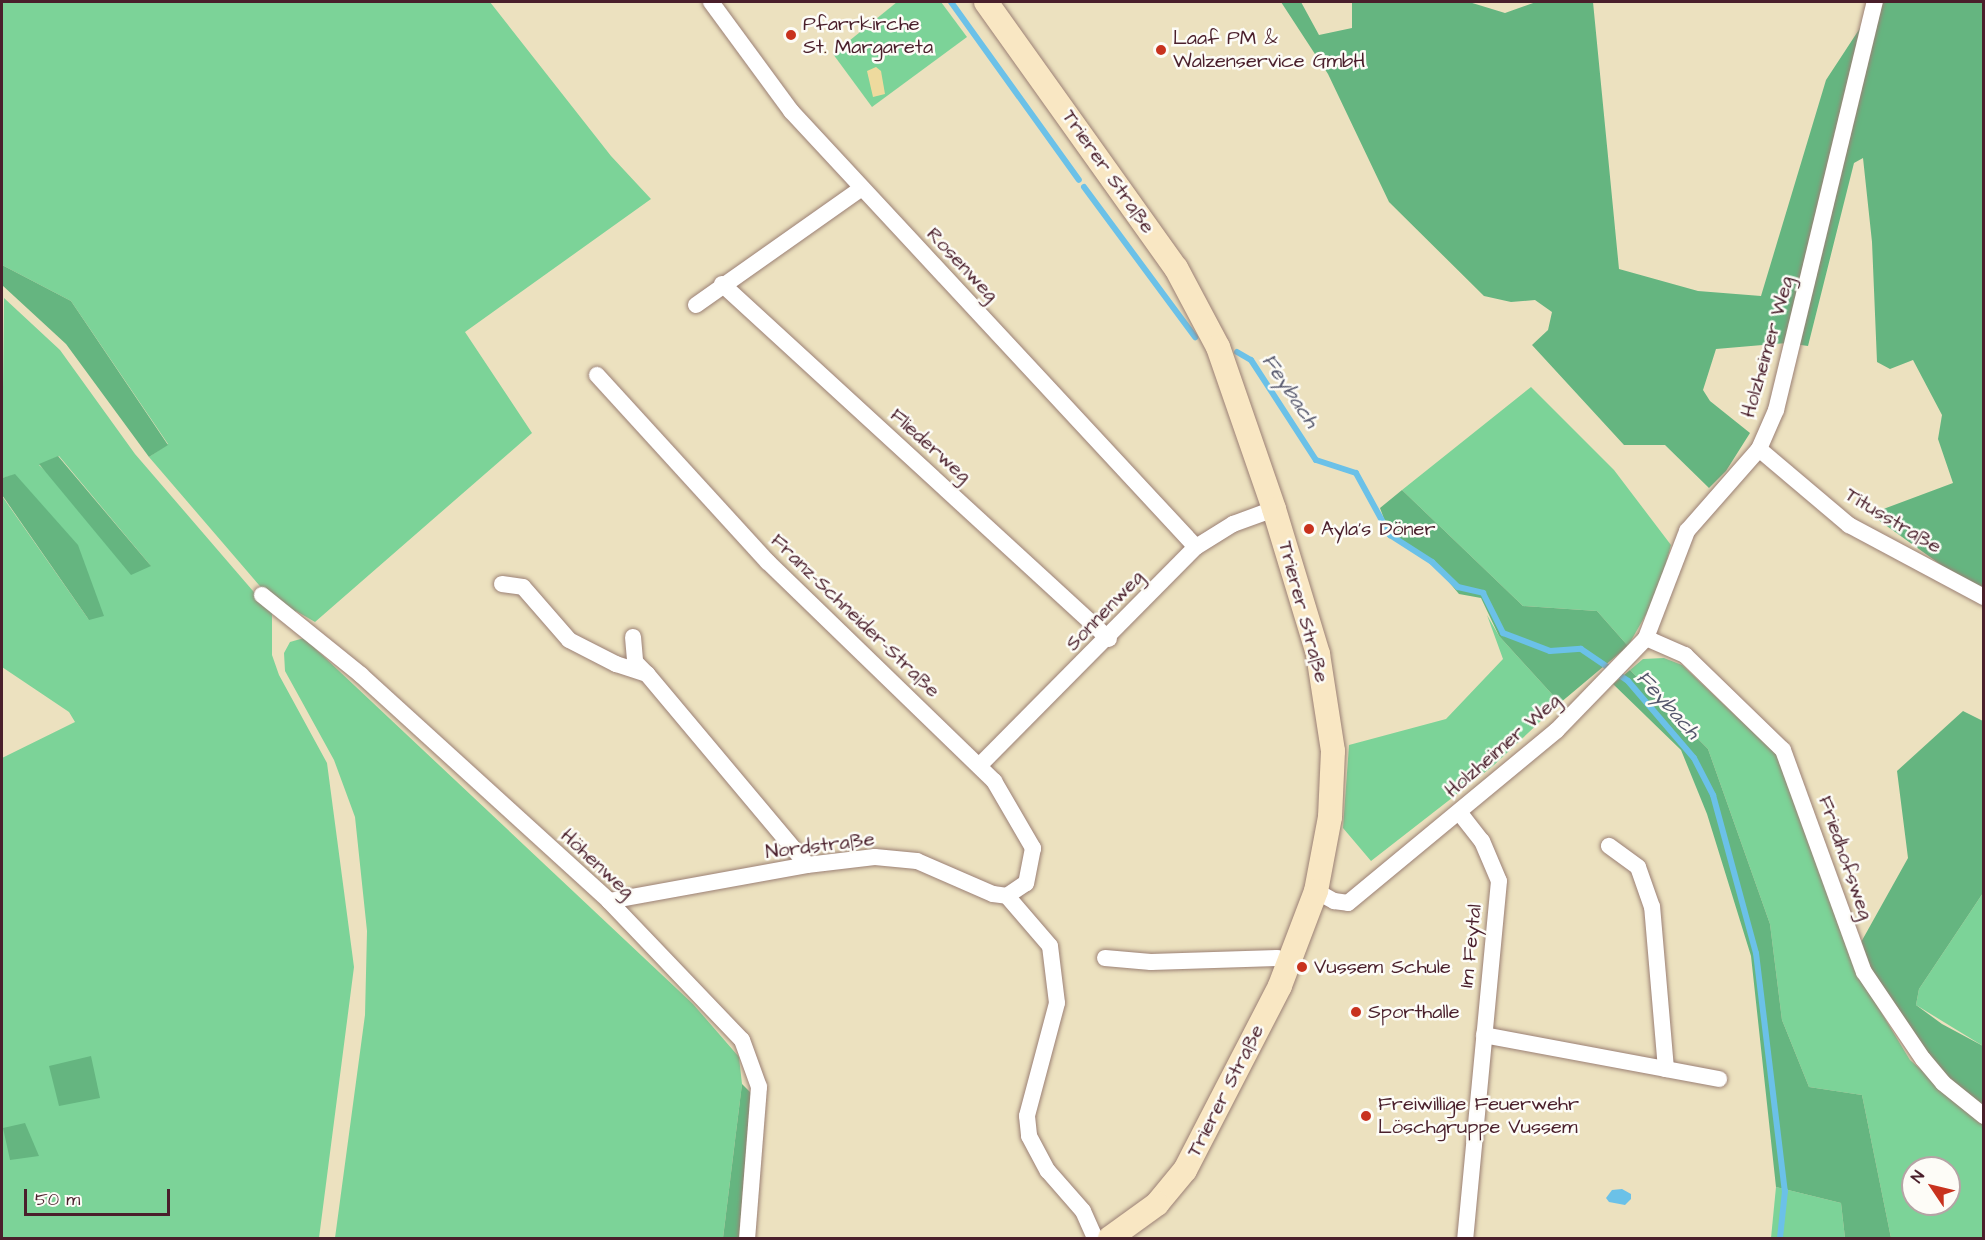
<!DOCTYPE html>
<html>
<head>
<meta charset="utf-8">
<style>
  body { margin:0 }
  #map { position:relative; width:1985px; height:1240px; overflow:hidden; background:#ece1bf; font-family:"Architects Daughter",sans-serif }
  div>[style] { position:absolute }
  .green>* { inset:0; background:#7cd398 }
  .forest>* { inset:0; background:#65b580 }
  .sand>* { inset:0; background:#eeda9e }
  .water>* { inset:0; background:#6bc1e8 }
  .stream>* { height:6px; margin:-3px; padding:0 3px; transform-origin:3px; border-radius:3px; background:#6bc1e8 }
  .roads { filter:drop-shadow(0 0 2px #9b8075) drop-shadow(0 0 2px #9b8075) }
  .minor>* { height:16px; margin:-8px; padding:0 8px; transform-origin:8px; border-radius:8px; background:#fff }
  .secondary>* { height:24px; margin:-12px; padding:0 12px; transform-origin:12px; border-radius:12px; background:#f9e7c3 }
  .dots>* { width:16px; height:16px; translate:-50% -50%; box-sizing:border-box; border:3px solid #fdfcf7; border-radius:50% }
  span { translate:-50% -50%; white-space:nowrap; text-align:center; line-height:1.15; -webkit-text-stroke:5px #fdfcf7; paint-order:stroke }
  .poi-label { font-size:20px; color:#4a1f2b }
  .left { translate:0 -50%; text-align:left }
  .street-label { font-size:20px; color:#4a1f2b }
  .water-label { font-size:21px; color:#56586d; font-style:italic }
  .frame { position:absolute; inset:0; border:3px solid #4a1f2b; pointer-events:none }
  .north { position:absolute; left:1901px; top:1156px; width:60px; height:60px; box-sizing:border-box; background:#fdfcf7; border:2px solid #b5a4a5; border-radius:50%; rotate:305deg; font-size:16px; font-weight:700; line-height:24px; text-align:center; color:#4a1f2b }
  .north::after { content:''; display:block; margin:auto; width:21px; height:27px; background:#c8321e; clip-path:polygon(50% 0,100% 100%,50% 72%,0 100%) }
  .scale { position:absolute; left:24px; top:1189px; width:146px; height:27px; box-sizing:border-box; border:3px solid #4a1f2b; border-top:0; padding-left:8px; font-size:18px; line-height:21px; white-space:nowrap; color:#4a1f2b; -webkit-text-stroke:4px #fdfcf7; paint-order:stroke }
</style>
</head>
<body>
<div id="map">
  <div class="green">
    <div style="clip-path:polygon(2px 2px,490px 2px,611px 156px,651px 199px,465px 332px,532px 433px,315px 622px,296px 611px,293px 615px,265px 592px,149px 457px,168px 444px,71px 301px,2px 265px)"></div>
    <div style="clip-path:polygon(897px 2px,941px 2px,967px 37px,872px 107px,833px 54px)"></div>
    <div style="clip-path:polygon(evenodd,4px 298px,60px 350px,135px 454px,272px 613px,272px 655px,279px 675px,327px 763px,354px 967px,319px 1238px,2px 1238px,2px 758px,75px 722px,69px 712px,2px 667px,2px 496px,89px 620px,15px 475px,2px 478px,4px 298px,59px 456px,151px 566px,39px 465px,59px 456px)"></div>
    <div style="clip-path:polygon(1531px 387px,1614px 470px,1671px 545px,1657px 595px,1628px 646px,1597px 611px,1523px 606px,1402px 490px)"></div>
    <div style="clip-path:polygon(1487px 615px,1499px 636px,1560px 703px,1493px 766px,1371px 861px,1343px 828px,1349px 745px,1446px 719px,1503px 659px)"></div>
    <div style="clip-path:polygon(304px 638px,693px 1004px,739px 1057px,742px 1084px,723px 1238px,335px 1238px,365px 1015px,367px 931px,355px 817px,334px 760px,285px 671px,284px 653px,290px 642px)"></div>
    <div style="clip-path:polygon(evenodd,1664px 658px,1682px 665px,1778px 756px,1858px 974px,1910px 1060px,1983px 1124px,1983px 1238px,1891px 1238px,1862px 1095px,1809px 1087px,1782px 1020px,1770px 924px,1708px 749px,1630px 670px,1643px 659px,1664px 658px,1913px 1168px,1949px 1168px,1949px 1204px,1913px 1204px,1913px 1168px)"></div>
    <div style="clip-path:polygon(1983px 893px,1983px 1046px,1916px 1005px,1919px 989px)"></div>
    <div style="clip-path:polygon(1776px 1187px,1841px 1203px,1845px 1238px,1771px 1238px)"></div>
  </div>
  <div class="forest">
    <div style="clip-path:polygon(1281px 2px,1301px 2px,1319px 35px,1352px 28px,1352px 2px,1469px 2px,1505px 13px,1536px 2px,1593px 2px,1619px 269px,1698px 291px,1761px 296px,1826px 80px,1864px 22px,1881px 2px,1983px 2px,1983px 595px,1870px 514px,1953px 483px,1938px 439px,1942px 415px,1913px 360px,1890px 369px,1877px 362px,1872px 242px,1863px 158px,1854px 163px,1808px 346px,1787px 343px,1716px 349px,1703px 390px,1710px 401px,1750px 433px,1726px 471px,1709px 488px,1665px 445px,1624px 445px,1532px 345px,1548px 330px,1552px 312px,1535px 300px,1511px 302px,1484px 296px,1389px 202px,1328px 74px)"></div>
    <div style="clip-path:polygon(2px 265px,71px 301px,168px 445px,149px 457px,66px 344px,2px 285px)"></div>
    <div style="clip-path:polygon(58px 456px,151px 566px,131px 575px,39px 464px)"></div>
    <div style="clip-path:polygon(15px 474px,78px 545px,104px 616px,89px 620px,2px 495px,2px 478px)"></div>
    <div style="clip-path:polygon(1402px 490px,1523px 606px,1597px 611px,1628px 646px,1560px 703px,1499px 636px,1481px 598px,1459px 594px,1432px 562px,1390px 535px,1380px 508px)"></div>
    <div style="clip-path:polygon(1630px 670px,1708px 749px,1770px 924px,1782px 1020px,1809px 1087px,1862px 1095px,1891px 1238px,1845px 1238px,1841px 1203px,1776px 1187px,1751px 956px,1707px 814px,1681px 750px,1613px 684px)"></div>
    <div style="clip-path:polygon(1963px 711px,1983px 721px,1983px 893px,1919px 989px,1916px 1005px,1942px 1024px,1983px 1046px,1983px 1110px,1947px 1077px,1905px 1026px,1870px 971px,1860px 944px,1908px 858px,1897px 771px)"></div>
    <div style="clip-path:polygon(91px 1056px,100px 1098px,59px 1106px,49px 1066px)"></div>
    <div style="clip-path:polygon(742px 1084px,751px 1093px,739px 1238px,723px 1238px)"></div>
    <div style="clip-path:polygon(25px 1123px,39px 1156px,10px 1160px,3px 1128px)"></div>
  </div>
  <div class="sand">
    <div style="clip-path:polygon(876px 67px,881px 71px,885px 94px,873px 97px,867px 71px)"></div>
  </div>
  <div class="water">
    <div style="clip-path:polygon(1622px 1189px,1631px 1194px,1631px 1199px,1625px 1205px,1609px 1202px,1606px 1198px,1612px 1190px)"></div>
  </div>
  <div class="stream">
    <div style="left:951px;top:2px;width:219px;rotate:54.3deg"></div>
    <div style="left:1084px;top:187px;width:187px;rotate:53.5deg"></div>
    <div style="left:1237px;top:352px;width:16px;rotate:30deg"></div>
    <div style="left:1251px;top:360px;width:119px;rotate:57deg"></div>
    <div style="left:1316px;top:460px;width:42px;rotate:18deg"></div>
    <div style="left:1356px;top:473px;width:71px;rotate:61.3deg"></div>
    <div style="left:1390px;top:535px;width:50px;rotate:32.7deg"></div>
    <div style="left:1432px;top:562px;width:36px;rotate:44deg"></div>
    <div style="left:1458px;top:587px;width:26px;rotate:13deg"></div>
    <div style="left:1483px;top:593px;width:45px;rotate:63.4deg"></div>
    <div style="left:1503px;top:633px;width:50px;rotate:21deg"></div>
    <div style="left:1550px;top:651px;width:31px;rotate:-4deg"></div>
    <div style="left:1581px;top:649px;width:57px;rotate:34.2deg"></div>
    <div style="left:1628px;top:681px;width:101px;rotate:49.4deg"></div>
    <div style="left:1694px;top:758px;width:42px;rotate:62.8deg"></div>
    <div style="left:1713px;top:795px;width:164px;rotate:74.8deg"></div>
    <div style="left:1756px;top:953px;width:240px;rotate:83.1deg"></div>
    <div style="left:1785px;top:1191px;width:47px;rotate:96.1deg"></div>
  </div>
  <div class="roads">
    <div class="minor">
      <div style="left:711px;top:2px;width:135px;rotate:53.7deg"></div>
      <div style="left:791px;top:111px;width:595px;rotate:47.11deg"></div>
      <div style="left:722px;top:284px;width:525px;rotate:42.53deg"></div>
      <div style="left:696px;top:305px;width:203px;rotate:-35.2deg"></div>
      <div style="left:597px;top:375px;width:253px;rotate:47.6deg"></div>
      <div style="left:768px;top:562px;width:315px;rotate:44.1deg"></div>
      <div style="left:994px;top:781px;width:78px;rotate:59.8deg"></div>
      <div style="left:1033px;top:848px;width:36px;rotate:101deg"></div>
      <div style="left:1026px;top:883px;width:23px;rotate:146deg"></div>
      <div style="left:1759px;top:449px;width:118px;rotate:40.2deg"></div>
      <div style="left:1849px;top:525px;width:153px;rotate:28.1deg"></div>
      <div style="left:502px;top:584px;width:21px;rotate:8deg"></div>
      <div style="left:523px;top:587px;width:70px;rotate:49deg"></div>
      <div style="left:569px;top:640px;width:53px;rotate:27.1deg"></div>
      <div style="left:616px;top:664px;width:33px;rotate:18deg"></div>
      <div style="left:647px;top:674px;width:249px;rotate:50deg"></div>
      <div style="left:262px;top:595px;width:127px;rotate:38.9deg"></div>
      <div style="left:361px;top:675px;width:336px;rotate:42.3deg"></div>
      <div style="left:609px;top:901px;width:192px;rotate:46.3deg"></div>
      <div style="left:742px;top:1040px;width:50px;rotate:70.1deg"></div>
      <div style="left:759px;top:1087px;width:151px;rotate:94.5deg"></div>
      <div style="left:633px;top:637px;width:25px;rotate:85deg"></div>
      <div style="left:635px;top:662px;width:16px;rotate:45deg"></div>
      <div style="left:1646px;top:638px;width:43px;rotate:23.6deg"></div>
      <div style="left:1685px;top:655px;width:136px;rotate:44.1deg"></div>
      <div style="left:1783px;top:750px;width:236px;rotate:70deg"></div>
      <div style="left:1864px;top:972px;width:105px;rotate:55.9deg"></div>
      <div style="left:1923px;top:1059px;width:31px;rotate:50deg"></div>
      <div style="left:1943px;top:1083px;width:53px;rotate:38.8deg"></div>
      <div style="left:980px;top:765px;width:307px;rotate:-45.3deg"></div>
      <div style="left:1196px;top:547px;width:44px;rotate:-31.9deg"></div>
      <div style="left:1233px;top:524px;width:44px;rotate:-20.1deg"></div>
      <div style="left:1459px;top:812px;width:37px;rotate:52deg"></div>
      <div style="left:1482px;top:841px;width:43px;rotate:67deg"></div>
      <div style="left:1499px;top:881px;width:359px;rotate:95.4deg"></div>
      <div style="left:1316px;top:891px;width:21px;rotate:29deg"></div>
      <div style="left:1334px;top:901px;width:14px;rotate:8deg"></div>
      <div style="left:1348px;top:903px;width:271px;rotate:-39.6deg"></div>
      <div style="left:1557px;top:730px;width:128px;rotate:-45.9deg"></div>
      <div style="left:1646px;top:638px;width:115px;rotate:-69deg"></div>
      <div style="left:1687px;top:531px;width:109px;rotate:-48.7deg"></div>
      <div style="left:1759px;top:449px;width:43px;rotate:-66.4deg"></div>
      <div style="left:1776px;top:410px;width:420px;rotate:-76.4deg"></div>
      <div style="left:609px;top:901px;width:201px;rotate:-10.3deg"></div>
      <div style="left:807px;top:865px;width:68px;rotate:-6.7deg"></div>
      <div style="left:875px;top:857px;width:42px;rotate:5.4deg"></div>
      <div style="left:917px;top:861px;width:83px;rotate:23.5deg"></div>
      <div style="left:993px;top:894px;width:14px;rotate:8deg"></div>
      <div style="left:1007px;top:896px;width:66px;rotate:49.3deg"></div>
      <div style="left:1050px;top:946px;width:57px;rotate:83deg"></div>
      <div style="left:1057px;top:1003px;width:117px;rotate:104.9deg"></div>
      <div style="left:1027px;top:1116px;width:20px;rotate:84deg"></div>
      <div style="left:1029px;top:1136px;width:40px;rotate:62deg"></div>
      <div style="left:1048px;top:1171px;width:53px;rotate:48.8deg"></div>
      <div style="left:1083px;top:1211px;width:30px;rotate:66deg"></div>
      <div style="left:1105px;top:958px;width:46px;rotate:5deg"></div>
      <div style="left:1151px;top:962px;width:126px;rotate:-1.8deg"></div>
      <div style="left:1277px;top:958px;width:14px;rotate:21deg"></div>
      <div style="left:1484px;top:1035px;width:185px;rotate:10.6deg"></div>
      <div style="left:1666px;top:1069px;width:163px;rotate:-94.9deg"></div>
      <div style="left:1652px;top:907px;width:42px;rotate:-109.3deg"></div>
      <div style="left:1638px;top:867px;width:36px;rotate:-144deg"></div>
      <div style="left:1666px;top:1069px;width:54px;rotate:10.7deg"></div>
    </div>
    <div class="secondary">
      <div style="left:986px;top:2px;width:327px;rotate:54.5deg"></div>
      <div style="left:1176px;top:268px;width:89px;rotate:62deg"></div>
      <div style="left:1218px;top:347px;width:171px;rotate:70.9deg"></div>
      <div style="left:1274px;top:509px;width:152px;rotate:73.1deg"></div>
      <div style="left:1318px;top:654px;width:98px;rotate:81.2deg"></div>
      <div style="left:1333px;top:751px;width:66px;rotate:92.6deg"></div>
      <div style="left:1330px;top:817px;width:75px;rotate:100.7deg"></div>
      <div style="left:1316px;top:891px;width:102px;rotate:110.8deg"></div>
      <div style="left:1280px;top:986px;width:207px;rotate:117.3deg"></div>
      <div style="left:1185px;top:1170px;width:44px;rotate:129.5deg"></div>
      <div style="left:1157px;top:1204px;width:58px;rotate:144.1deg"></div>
    </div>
  </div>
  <div class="dots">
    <div style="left:791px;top:35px;background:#c8321e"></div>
    <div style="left:1161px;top:50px;background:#c8321e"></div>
    <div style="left:1309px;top:529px;background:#c8321e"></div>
    <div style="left:1302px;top:967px;background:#c8321e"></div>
    <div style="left:1356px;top:1012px;background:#c8321e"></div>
    <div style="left:1366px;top:1116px;background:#c8321e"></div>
  </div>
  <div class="poi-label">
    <span class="left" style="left:803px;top:36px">Pfarrkirche<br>St. Margareta</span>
    <span class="left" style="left:1173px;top:50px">Laaf PM &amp;<br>Walzenservice GmbH</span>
    <span class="left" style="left:1321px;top:529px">Ayla's Döner</span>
    <span class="left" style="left:1314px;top:967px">Vussem Schule</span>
    <span class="left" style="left:1368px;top:1012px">Sporthalle</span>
    <span class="left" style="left:1378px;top:1116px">Freiwillige Feuerwehr<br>Löschgruppe Vussem</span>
  </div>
  <div class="street-label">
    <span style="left:1108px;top:172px;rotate:55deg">Trierer Straße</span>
    <span style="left:962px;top:265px;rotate:47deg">Rosenweg</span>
    <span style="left:1768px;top:347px;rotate:-74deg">Holzheimer Weg</span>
    <span style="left:930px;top:446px;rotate:42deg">Fliederweg</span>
    <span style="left:1893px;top:521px;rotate:31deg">Titusstraße</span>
    <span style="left:1105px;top:611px;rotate:-46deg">Sonnenweg</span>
    <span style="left:1303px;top:612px;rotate:75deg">Trierer Straße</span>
    <span style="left:855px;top:616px;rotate:44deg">Franz-Schneider-Straße</span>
    <span style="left:1503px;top:746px;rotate:-41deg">Holzheimer Weg</span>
    <span style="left:820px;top:846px;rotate:-7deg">Nordstraße</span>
    <span style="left:1845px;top:858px;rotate:71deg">Friedhofsweg</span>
    <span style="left:597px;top:864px;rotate:43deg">Höhenweg</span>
    <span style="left:1471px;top:946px;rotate:-84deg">Im Feytal</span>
    <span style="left:1226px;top:1091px;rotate:-63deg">Trierer Straße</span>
  </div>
  <div class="water-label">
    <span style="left:1290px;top:391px;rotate:56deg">Feybach</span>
    <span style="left:1668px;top:705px;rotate:48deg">Feybach</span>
  </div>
  <div class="frame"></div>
  <div class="north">N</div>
  <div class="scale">50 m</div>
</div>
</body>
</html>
